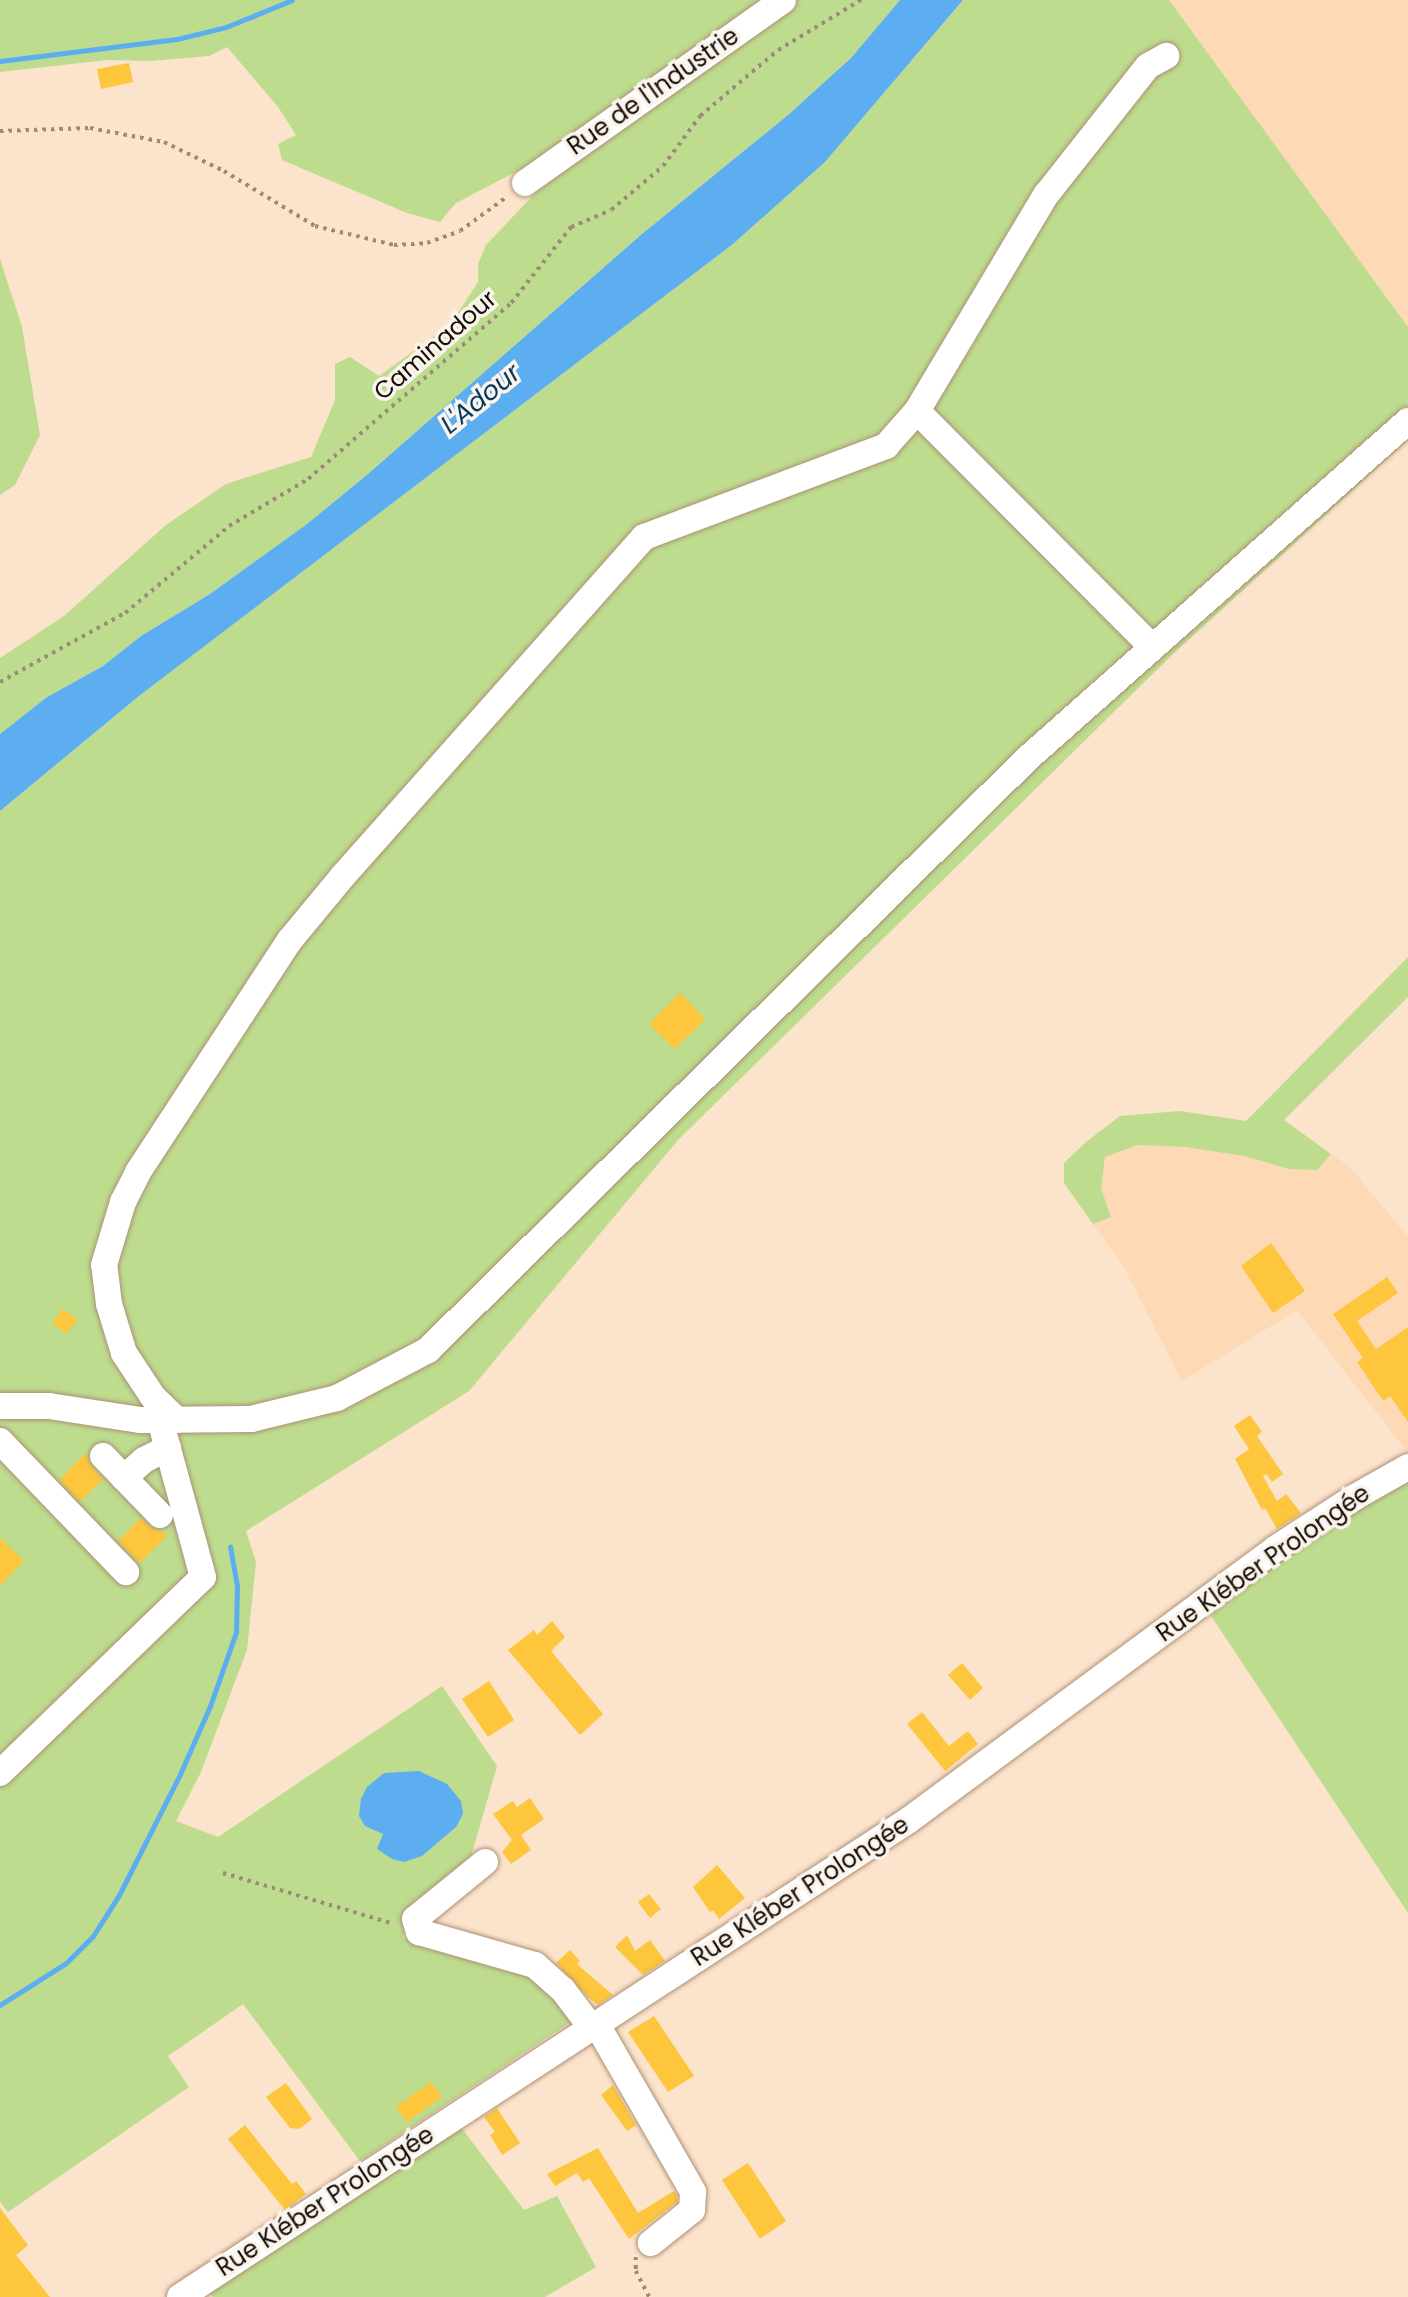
<!DOCTYPE html>
<html>
<head>
<meta charset="utf-8">
<style>
  body { margin:0 }
  #map { position:relative; width:1408px; height:2297px; overflow:hidden; background:#fce3cc; font-family:Poppins,sans-serif }
  div>[style] { position:absolute }
  .built>* { inset:0; background:#fdd9b6 }
  .green>* { inset:0; background:#bddc8e }
  .water>* { inset:0; background:#5daef1 }
  .stream>* { height:5px; margin:-2.5px; padding:0 2.5px; transform-origin:2.5px; border-radius:2.5px; background:#5daef1 }
  .building>* { inset:0; background:#fdc63c }
  .path>* { height:3.5px; margin-top:-1.75px; transform-origin:0; background:repeating-linear-gradient(90deg,#9d8a79 0 3.5px,transparent 0 8.5px) }
  .roads { filter:drop-shadow(0 0 2px #ad9175) drop-shadow(0 0 2px #ad9175) }
  .minor>* { height:26px; margin:-13px; padding:0 13px; transform-origin:13px; border-radius:13px; background:#fff }
  span { translate:-50% -50%; white-space:nowrap; text-align:center; line-height:1.15; -webkit-text-stroke:7px #faf4ee; paint-order:stroke }
  .street-label { font-size:24px; color:#170d04 }
  .water-label { font-size:26px; color:#0c395a; font-style:italic }
</style>
</head>
<body>
<div id="map">
  <div class="built">
    <div style="clip-path:polygon(1169px 0,1408px 0,1408px 327px)"></div>
    <div style="clip-path:polygon(1138px 1145px,1185px 1147px,1244px 1156px,1289px 1169px,1317px 1169px,1331px 1154px,1349px 1166px,1408px 1237px,1408px 1453px,1297px 1310px,1182px 1381px,1121px 1262px,1093px 1224px,1111px 1217px,1101px 1188px,1105px 1157px)"></div>
  </div>
  <div class="green">
    <div style="clip-path:polygon(0 0,900px 0,851px 58px,788px 115px,642px 234px,368px 474px,307px 524px,210px 594px,141px 636px,103px 666px,47px 697px,0 734px,0 658px,64px 616px,166px 525px,226px 484px,311px 457px,335px 400px,335px 364px,350px 357px,379px 376px,451px 324px,478px 282px,478px 264px,486px 245px,540px 188px,523px 168px,456px 203px,440px 222px,407px 213px,282px 160px,278px 144px,296px 135px,278px 107px,227px 47px,209px 56px,151px 61px,107px 60px,0 72px)"></div>
    <div style="clip-path:polygon(963px 0,1169px 0,1408px 327px,1408px 440px,1173px 654px,678px 1140px,469px 1391px,246px 1531px,256px 1562px,247px 1650px,201px 1772px,176px 1821px,218px 1837px,442px 1686px,497px 1766px,471px 1857px,409px 1914px,403px 1938px,469px 1951px,541px 1978px,575px 2019px,360px 2161px,243px 2004px,168px 2056px,189px 2087px,8px 2212px,0 2202px,0 811px,139px 696px,733px 244px,825px 162px)"></div>
    <div style="clip-path:polygon(0 259px,22px 327px,40px 435px,15px 485px,0 495px)"></div>
    <div style="clip-path:polygon(1408px 957px,1408px 997px,1284px 1120px,1331px 1154px,1317px 1170px,1289px 1169px,1244px 1156px,1185px 1147px,1138px 1145px,1105px 1157px,1101px 1188px,1111px 1217px,1093px 1224px,1064px 1183px,1064px 1163px,1086px 1142px,1120px 1116px,1180px 1111px,1246px 1121px)"></div>
    <div style="clip-path:polygon(1408px 1463px,1408px 1913px,1196px 1593px)"></div>
    <div style="clip-path:polygon(460px 2126px,524px 2210px,557px 2196px,596px 2267px,545px 2297px,213px 2297px,209px 2292px)"></div>
  </div>
  <div class="water">
    <div style="clip-path:polygon(900px 0,963px 0,825px 162px,733px 244px,139px 696px,0 811px,0 734px,47px 697px,103px 666px,141px 636px,210px 594px,307px 524px,368px 474px,642px 234px,788px 115px,851px 58px)"></div>
    <div style="clip-path:polygon(419px 1771px,447px 1784px,461px 1801px,463px 1814px,456px 1827px,422px 1856px,404px 1862px,392px 1859px,377px 1849px,383px 1834px,365px 1826px,359px 1816px,361px 1799px,367px 1787px,384px 1773px)"></div>
  </div>
  <div class="stream">
    <div style="left:0;top:61px;width:178px;rotate:-7.1deg"></div>
    <div style="left:177px;top:39px;width:50px;rotate:-13.8deg"></div>
    <div style="left:226px;top:27px;width:71px;rotate:-22.2deg"></div>
    <div style="left:0;top:2005px;width:78px;rotate:-32.5deg"></div>
    <div style="left:66px;top:1963px;width:38px;rotate:-45deg"></div>
    <div style="left:93px;top:1936px;width:49px;rotate:-57.6deg"></div>
    <div style="left:119px;top:1895px;width:136px;rotate:-63.2deg"></div>
    <div style="left:180px;top:1774px;width:74px;rotate:-66.2deg"></div>
    <div style="left:210px;top:1706px;width:78px;rotate:-70.6deg"></div>
    <div style="left:236px;top:1632px;width:46px;rotate:-88.8deg"></div>
    <div style="left:237px;top:1586px;width:40px;rotate:-100deg"></div>
  </div>
  <div class="building">
    <div style="clip-path:polygon(129px 63px,133px 82px,101px 89px,97px 69px)"></div>
    <div style="clip-path:polygon(680px 993px,705px 1019px,675px 1049px,649px 1024px)"></div>
    <div style="clip-path:polygon(1271px 1243px,1305px 1291px,1273px 1313px,1241px 1266px)"></div>
    <div style="clip-path:polygon(1387px 1277px,1398px 1293px,1357px 1321px,1376px 1349px,1408px 1327px,1408px 1422px,1390px 1396px,1383px 1401px,1357px 1362px,1363px 1358px,1333px 1314px)"></div>
    <div style="clip-path:polygon(63px 1309px,78px 1320px,66px 1334px,52px 1323px)"></div>
    <div style="clip-path:polygon(1250px 1415px,1262px 1432px,1257px 1436px,1283px 1474px,1272px 1482px,1266px 1474px,1263px 1476px,1277px 1501px,1286px 1494px,1301px 1513px,1277px 1529px,1265px 1508px,1262px 1510px,1235px 1459px,1249px 1449px,1234px 1426px)"></div>
    <div style="clip-path:polygon(86px 1453px,91px 1466px,103px 1479px,80px 1502px,59px 1480px)"></div>
    <div style="clip-path:polygon(141px 1518px,149px 1526px,168px 1535px,139px 1563px,118px 1541px)"></div>
    <div style="clip-path:polygon(0 1538px,24px 1561px,0 1586px)"></div>
    <div style="clip-path:polygon(552px 1621px,565px 1637px,551px 1651px,603px 1714px,580px 1735px,508px 1650px,534px 1630px,537px 1635px)"></div>
    <div style="clip-path:polygon(962px 1663px,983px 1688px,970px 1700px,948px 1675px)"></div>
    <div style="clip-path:polygon(489px 1681px,514px 1720px,488px 1737px,462px 1699px)"></div>
    <div style="clip-path:polygon(922px 1712px,949px 1746px,968px 1731px,978px 1744px,945px 1771px,907px 1724px)"></div>
    <div style="clip-path:polygon(530px 1798px,544px 1819px,521px 1835px,531px 1850px,511px 1864px,502px 1852px,512px 1840px,493px 1814px,513px 1801px,517px 1807px)"></div>
    <div style="clip-path:polygon(717px 1865px,745px 1898px,719px 1919px,713px 1910px,710px 1912px,693px 1887px)"></div>
    <div style="clip-path:polygon(649px 1894px,661px 1909px,650px 1918px,638px 1902px)"></div>
    <div style="clip-path:polygon(627px 1935px,635px 1951px,650px 1940px,665px 1961px,643px 1975px,615px 1947px)"></div>
    <div style="clip-path:polygon(570px 1950px,580px 1961px,577px 1964px,613px 1995px,598px 2005px,588px 1997px,556px 1963px)"></div>
    <div style="clip-path:polygon(654px 2016px,694px 2076px,668px 2092px,628px 2032px)"></div>
    <div style="clip-path:polygon(431px 2082px,442px 2097px,407px 2122px,396px 2107px)"></div>
    <div style="clip-path:polygon(286px 2083px,312px 2119px,299px 2129px,290px 2128px,266px 2097px)"></div>
    <div style="clip-path:polygon(613px 2085px,636px 2125px,627px 2131px,601px 2095px)"></div>
    <div style="clip-path:polygon(497px 2108px,520px 2143px,502px 2155px,490px 2135px,495px 2132px,484px 2117px)"></div>
    <div style="clip-path:polygon(245px 2125px,292px 2184px,296px 2181px,306px 2194px,285px 2210px,228px 2139px)"></div>
    <div style="clip-path:polygon(598px 2148px,638px 2213px,674px 2191px,677px 2196px,677px 2202px,629px 2239px,589px 2178px,583px 2182px,577px 2173px,555px 2186px,547px 2174px)"></div>
    <div style="clip-path:polygon(748px 2163px,786px 2221px,760px 2239px,722px 2180px)"></div>
    <div style="clip-path:polygon(0 2208px,28px 2245px,16px 2255px,50px 2297px,0 2297px)"></div>
  </div>
  <div class="path">
    <div style="left:0;top:131px;width:90px;rotate:-1.9deg"></div>
    <div style="left:90px;top:128px;width:75px;rotate:10.7deg"></div>
    <div style="left:164px;top:142px;width:67px;rotate:25.8deg"></div>
    <div style="left:224px;top:171px;width:106px;rotate:31.1deg"></div>
    <div style="left:315px;top:226px;width:81px;rotate:13.5deg"></div>
    <div style="left:394px;top:245px;width:33px;rotate:-3deg"></div>
    <div style="left:427px;top:243px;width:35px;rotate:-20deg"></div>
    <div style="left:460px;top:231px;width:59px;rotate:-36.1deg"></div>
    <div style="left:0;top:682px;width:143px;rotate:-28.9deg"></div>
    <div style="left:125px;top:613px;width:136px;rotate:-39.9deg"></div>
    <div style="left:229px;top:526px;width:92px;rotate:-30.7deg"></div>
    <div style="left:308px;top:479px;width:269px;rotate:-40.9deg"></div>
    <div style="left:511px;top:303px;width:97px;rotate:-51.7deg"></div>
    <div style="left:571px;top:227px;width:43px;rotate:-23deg"></div>
    <div style="left:611px;top:210px;width:68px;rotate:-40.2deg"></div>
    <div style="left:663px;top:166px;width:62px;rotate:-53.5deg"></div>
    <div style="left:700px;top:116px;width:102px;rotate:-40.2deg"></div>
    <div style="left:778px;top:50px;width:97px;rotate:-31.1deg"></div>
    <div style="left:223px;top:1873px;width:178px;rotate:16.6deg"></div>
    <div style="left:636px;top:2257px;width:14px;rotate:90deg"></div>
    <div style="left:636px;top:2271px;width:29px;rotate:63deg"></div>
  </div>
  <div class="roads">
    <div class="minor">
      <div style="left:525px;top:183px;width:316px;rotate:-35.3deg"></div>
      <div style="left:917px;top:411px;width:252px;rotate:-59.2deg"></div>
      <div style="left:1046px;top:195px;width:164px;rotate:-51.7deg"></div>
      <div style="left:1148px;top:66px;width:21px;rotate:-29deg"></div>
      <div style="left:0;top:1406px;width:49px"></div>
      <div style="left:49px;top:1406px;width:93px;rotate:8.7deg"></div>
      <div style="left:141px;top:1420px;width:110px;rotate:-0.5deg"></div>
      <div style="left:251px;top:1419px;width:89px;rotate:-13.7deg"></div>
      <div style="left:337px;top:1398px;width:103px;rotate:-27.8deg"></div>
      <div style="left:428px;top:1350px;width:843px;rotate:-44.62deg"></div>
      <div style="left:1028px;top:758px;width:508px;rotate:-41.57deg"></div>
      <div style="left:177px;top:1420px;width:33px;rotate:-136deg"></div>
      <div style="left:153px;top:1397px;width:53px;rotate:-123.4deg"></div>
      <div style="left:124px;top:1353px;width:51px;rotate:-107deg"></div>
      <div style="left:109px;top:1304px;width:39px;rotate:-97deg"></div>
      <div style="left:104px;top:1265px;width:66px;rotate:-73.2deg"></div>
      <div style="left:123px;top:1202px;width:34px;rotate:-63deg"></div>
      <div style="left:138px;top:1172px;width:277px;rotate:-56.8deg"></div>
      <div style="left:290px;top:940px;width:83px;rotate:-50.4deg"></div>
      <div style="left:343px;top:876px;width:453px;rotate:-48.4deg"></div>
      <div style="left:644px;top:537px;width:259px;rotate:-20.6deg"></div>
      <div style="left:886px;top:446px;width:47px;rotate:-48.5deg"></div>
      <div style="left:917px;top:411px;width:333px;rotate:45.1deg"></div>
      <div style="left:0;top:1441px;width:182px;rotate:46.1deg"></div>
      <div style="left:103px;top:1456px;width:82px;rotate:46deg"></div>
      <div style="left:124px;top:1478px;width:27px;rotate:-42deg"></div>
      <div style="left:144px;top:1460px;width:27px;rotate:-27deg"></div>
      <div style="left:0;top:1773px;width:282px;rotate:-44deg"></div>
      <div style="left:203px;top:1577px;width:163px;rotate:-105.3deg"></div>
      <div style="left:485px;top:1862px;width:90px;rotate:140.8deg"></div>
      <div style="left:415px;top:1919px;width:14px;rotate:73deg"></div>
      <div style="left:419px;top:1932px;width:121px;rotate:15.9deg"></div>
      <div style="left:535px;top:1965px;width:38px;rotate:42deg"></div>
      <div style="left:563px;top:1990px;width:46px;rotate:52.9deg"></div>
      <div style="left:596px;top:2023px;width:195px;rotate:60.1deg"></div>
      <div style="left:693px;top:2192px;width:18px;rotate:93deg"></div>
      <div style="left:692px;top:2210px;width:53px;rotate:141.2deg"></div>
      <div style="left:180px;top:2297px;width:871px;rotate:-33.2deg"></div>
      <div style="left:909px;top:1820px;width:455px;rotate:-36.5deg"></div>
      <div style="left:1275px;top:1549px;width:95px;rotate:-33deg"></div>
      <div style="left:1355px;top:1497px;width:61px;rotate:-29.5deg"></div>
    </div>
  </div>
  <div class="street-label">
    <span style="left:653px;top:91px;rotate:-35deg">Rue de l'Industrie</span>
    <span style="left:435px;top:345px;rotate:-41deg">Caminadour</span>
    <span style="left:1263px;top:1563px;rotate:-35deg">Rue Kléber Prolongée</span>
    <span style="left:800px;top:1891px;rotate:-33deg">Rue Kléber Prolongée</span>
    <span style="left:325px;top:2201px;rotate:-33deg">Rue Kléber Prolongée</span>
  </div>
  <div class="water-label">
    <span style="left:481px;top:399px;rotate:-39deg">L'Adour</span>
  </div>
</div>
</body>
</html>
